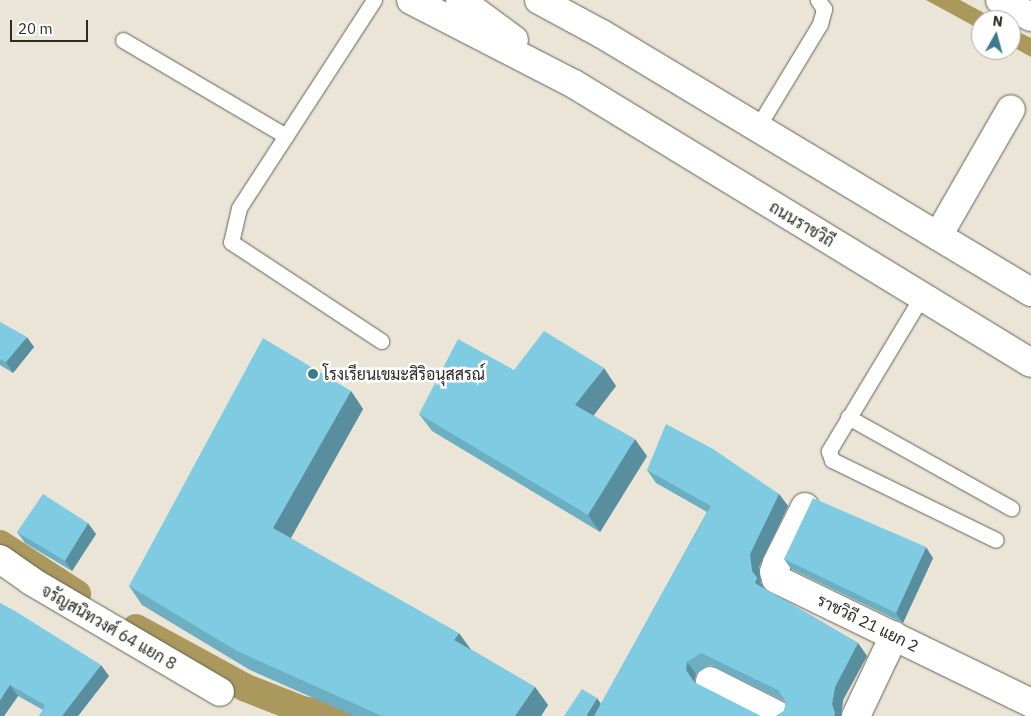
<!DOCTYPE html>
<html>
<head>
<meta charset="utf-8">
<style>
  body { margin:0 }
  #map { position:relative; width:1031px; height:716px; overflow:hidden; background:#eae5d7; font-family:"IBM Plex Sans",Sarabun,sans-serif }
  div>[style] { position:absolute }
  .water>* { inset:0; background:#aa985c }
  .canal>* { height:28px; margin:-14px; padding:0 14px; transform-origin:14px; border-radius:14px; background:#aa985c }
  .roads { filter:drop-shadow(0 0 1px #646054) drop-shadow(0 0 1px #646054) }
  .lane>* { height:15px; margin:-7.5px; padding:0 7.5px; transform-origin:7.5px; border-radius:7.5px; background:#fff }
  .street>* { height:28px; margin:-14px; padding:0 14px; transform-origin:14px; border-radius:14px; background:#fff }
  .primary>* { height:28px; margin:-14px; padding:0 14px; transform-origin:14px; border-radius:14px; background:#fff }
  .wall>* { inset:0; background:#6dafc2 }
  .shaded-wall>* { inset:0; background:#598e9e }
  .building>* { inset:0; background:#7fcbe1 }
  .dots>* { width:14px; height:14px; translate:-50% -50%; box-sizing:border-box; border:2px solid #fff; border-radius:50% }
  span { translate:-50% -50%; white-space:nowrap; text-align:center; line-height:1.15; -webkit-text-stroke:5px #fff; paint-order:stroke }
  .street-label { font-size:16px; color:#2d2b26 }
  .poi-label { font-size:16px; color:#2d2b26 }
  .left { translate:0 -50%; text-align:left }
  .north { position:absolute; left:971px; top:10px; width:50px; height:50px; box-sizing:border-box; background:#fff; border:1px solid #abaaa8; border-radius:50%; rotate:7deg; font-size:14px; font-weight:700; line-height:20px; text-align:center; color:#2d2b26 }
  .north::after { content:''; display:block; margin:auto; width:18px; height:22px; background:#3a7b8e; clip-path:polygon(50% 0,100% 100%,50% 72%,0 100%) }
  .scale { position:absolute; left:10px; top:20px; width:78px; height:22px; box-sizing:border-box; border:2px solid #2d2b26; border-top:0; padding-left:6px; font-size:15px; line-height:18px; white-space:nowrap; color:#2d2b26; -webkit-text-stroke:4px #fff; paint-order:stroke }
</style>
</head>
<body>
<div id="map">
  <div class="water">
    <div style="clip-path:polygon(926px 0,960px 0,997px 20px,981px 20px,981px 30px)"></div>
    <div style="clip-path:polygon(1011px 28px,1031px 38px,1031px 57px,1011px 46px)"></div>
  </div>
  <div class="canal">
    <div style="left:0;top:544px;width:92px;rotate:33deg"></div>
    <div style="left:136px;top:628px;width:125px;rotate:28.6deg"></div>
    <div style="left:246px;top:688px;width:60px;rotate:21.4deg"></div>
    <div style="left:302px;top:710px;width:38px;rotate:9deg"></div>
  </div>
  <div class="roads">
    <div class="lane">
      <div style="left:374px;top:0;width:248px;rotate:123deg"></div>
      <div style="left:239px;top:208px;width:35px;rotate:103deg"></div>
      <div style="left:231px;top:242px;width:180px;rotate:33.4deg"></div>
      <div style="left:123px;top:40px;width:189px;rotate:30.5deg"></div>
      <div style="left:757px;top:128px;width:122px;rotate:-58.8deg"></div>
      <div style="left:820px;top:24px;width:16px;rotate:-75deg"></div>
      <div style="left:824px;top:9px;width:11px;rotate:-124deg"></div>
      <div style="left:922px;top:296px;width:181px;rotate:121deg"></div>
      <div style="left:829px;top:451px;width:9px;rotate:72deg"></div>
      <div style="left:832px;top:460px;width:182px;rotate:26deg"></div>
      <div style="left:848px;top:417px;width:187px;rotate:29.2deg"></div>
    </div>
    <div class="street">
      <div style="left:1000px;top:0;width:35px;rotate:29deg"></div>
      <div style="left:938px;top:236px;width:146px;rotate:-60.1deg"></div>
      <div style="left:805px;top:507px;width:63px;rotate:116.6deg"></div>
      <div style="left:777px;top:563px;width:9px;rotate:108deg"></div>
      <div style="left:774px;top:572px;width:7px;rotate:74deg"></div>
      <div style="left:776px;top:579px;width:284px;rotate:25.9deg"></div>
      <div style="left:0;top:559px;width:38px;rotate:35deg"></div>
      <div style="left:31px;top:581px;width:219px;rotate:30.4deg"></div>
      <div style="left:710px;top:681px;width:77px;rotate:26.9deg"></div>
      <div style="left:856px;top:716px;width:89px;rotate:-64.6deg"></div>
    </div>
    <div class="primary">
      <div style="left:411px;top:0;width:183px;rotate:27.3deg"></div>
      <div style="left:574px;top:84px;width:535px;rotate:31.4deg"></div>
      <div style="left:460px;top:0;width:67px;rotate:36.5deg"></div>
      <div style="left:539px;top:0;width:72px;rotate:28.4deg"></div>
      <div style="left:602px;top:34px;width:501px;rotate:31.02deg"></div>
    </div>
  </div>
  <div class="wall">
    <div style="clip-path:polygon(0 322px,34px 347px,13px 373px,0 365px)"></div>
    <div style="clip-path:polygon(514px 370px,616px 386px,593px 415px,647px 456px,600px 532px,432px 431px,419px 414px)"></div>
    <div style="clip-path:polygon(351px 391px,363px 409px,290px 538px,470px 649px,535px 687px,548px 705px,541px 716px,354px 716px,250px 670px,142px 605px,129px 586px)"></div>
    <div style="clip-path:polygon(647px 470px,779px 494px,788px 506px,759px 567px,761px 583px,764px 588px,858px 643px,867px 656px,843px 700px,841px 716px,776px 716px,784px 711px,786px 702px,710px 665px,696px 674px,695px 682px,601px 704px,707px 512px,656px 483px)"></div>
    <div style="clip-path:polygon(17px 532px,96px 534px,72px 571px,25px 543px)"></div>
    <div style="clip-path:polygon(933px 558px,903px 623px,791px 569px,784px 559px)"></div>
    <div style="clip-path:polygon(0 603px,109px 676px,78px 716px,39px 716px,43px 710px,18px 696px,4px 716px)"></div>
  </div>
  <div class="shaded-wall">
    <div style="clip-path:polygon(27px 337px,34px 347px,13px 373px,6px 362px)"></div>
    <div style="clip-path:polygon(604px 368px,616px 386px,588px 423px,575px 405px)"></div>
    <div style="clip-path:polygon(351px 391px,363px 409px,286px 547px,273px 528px)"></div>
    <div style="clip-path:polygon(635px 439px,647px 456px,600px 532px,588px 515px)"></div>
    <div style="clip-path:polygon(779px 494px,788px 506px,759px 567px,761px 583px,752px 571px,750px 554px)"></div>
    <div style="clip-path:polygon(88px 523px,96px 534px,72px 571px,65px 561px)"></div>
    <div style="clip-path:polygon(926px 547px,933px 558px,903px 623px,896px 613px)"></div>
    <div style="clip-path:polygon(757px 578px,766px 591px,755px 583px)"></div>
    <div style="clip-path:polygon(459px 633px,472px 651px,454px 640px)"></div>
    <div style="clip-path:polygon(858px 643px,867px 656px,843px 700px,841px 716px,834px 716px,832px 704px,835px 687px)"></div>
    <div style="clip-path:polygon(687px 662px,696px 674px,694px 682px,686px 670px)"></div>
    <div style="clip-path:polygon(101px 665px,109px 676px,78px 716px,62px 716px)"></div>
    <div style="clip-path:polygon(10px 685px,18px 696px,4px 716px,0 716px,0 700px)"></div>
    <div style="clip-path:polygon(535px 687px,548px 705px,541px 716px,515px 716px)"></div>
    <div style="clip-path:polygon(597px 698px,607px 713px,606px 716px,586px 716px)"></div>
  </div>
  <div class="building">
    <div style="clip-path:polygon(0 322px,27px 337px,6px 362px,0 359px)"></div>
    <div style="clip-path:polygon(544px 331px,604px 368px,575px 405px,635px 439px,588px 515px,419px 414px,458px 339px,514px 370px)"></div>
    <div style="clip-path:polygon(263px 338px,351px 391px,273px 528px,459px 633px,454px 640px,535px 687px,515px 716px,382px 716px,237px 651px,129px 586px)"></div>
    <div style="clip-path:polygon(666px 424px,713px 449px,779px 494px,750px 554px,752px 571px,757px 578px,755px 583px,858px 643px,835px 687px,832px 704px,835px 713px,834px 716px,776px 716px,784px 711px,786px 702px,778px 690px,701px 653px,687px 662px,686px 670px,694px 682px,761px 716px,594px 716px,711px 506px,647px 470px)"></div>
    <div style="clip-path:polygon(43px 494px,88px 523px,65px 561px,17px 532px)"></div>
    <div style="clip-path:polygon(813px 498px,926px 547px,896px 613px,784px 559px)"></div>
    <div style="clip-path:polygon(0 603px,15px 611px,101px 665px,62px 716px,39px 716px,45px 705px,10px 685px,0 700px)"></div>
    <div style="clip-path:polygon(582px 689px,597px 698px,586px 716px,564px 716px)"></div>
  </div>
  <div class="dots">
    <div style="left:313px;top:374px;background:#3a7b8e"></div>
  </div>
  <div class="street-label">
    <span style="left:802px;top:224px;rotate:31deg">ถนนราชวิถี</span>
    <span style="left:868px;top:623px;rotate:26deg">ราชวิถี 21 แยก 2</span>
    <span style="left:109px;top:627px;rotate:30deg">จรัญสนิทวงศ์ 64 แยก 8</span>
  </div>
  <div class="poi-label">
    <span class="left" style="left:323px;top:374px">โรงเรียนเขมะสิริอนุสสรณ์</span>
  </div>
  <div class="north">N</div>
  <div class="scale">20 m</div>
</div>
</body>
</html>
